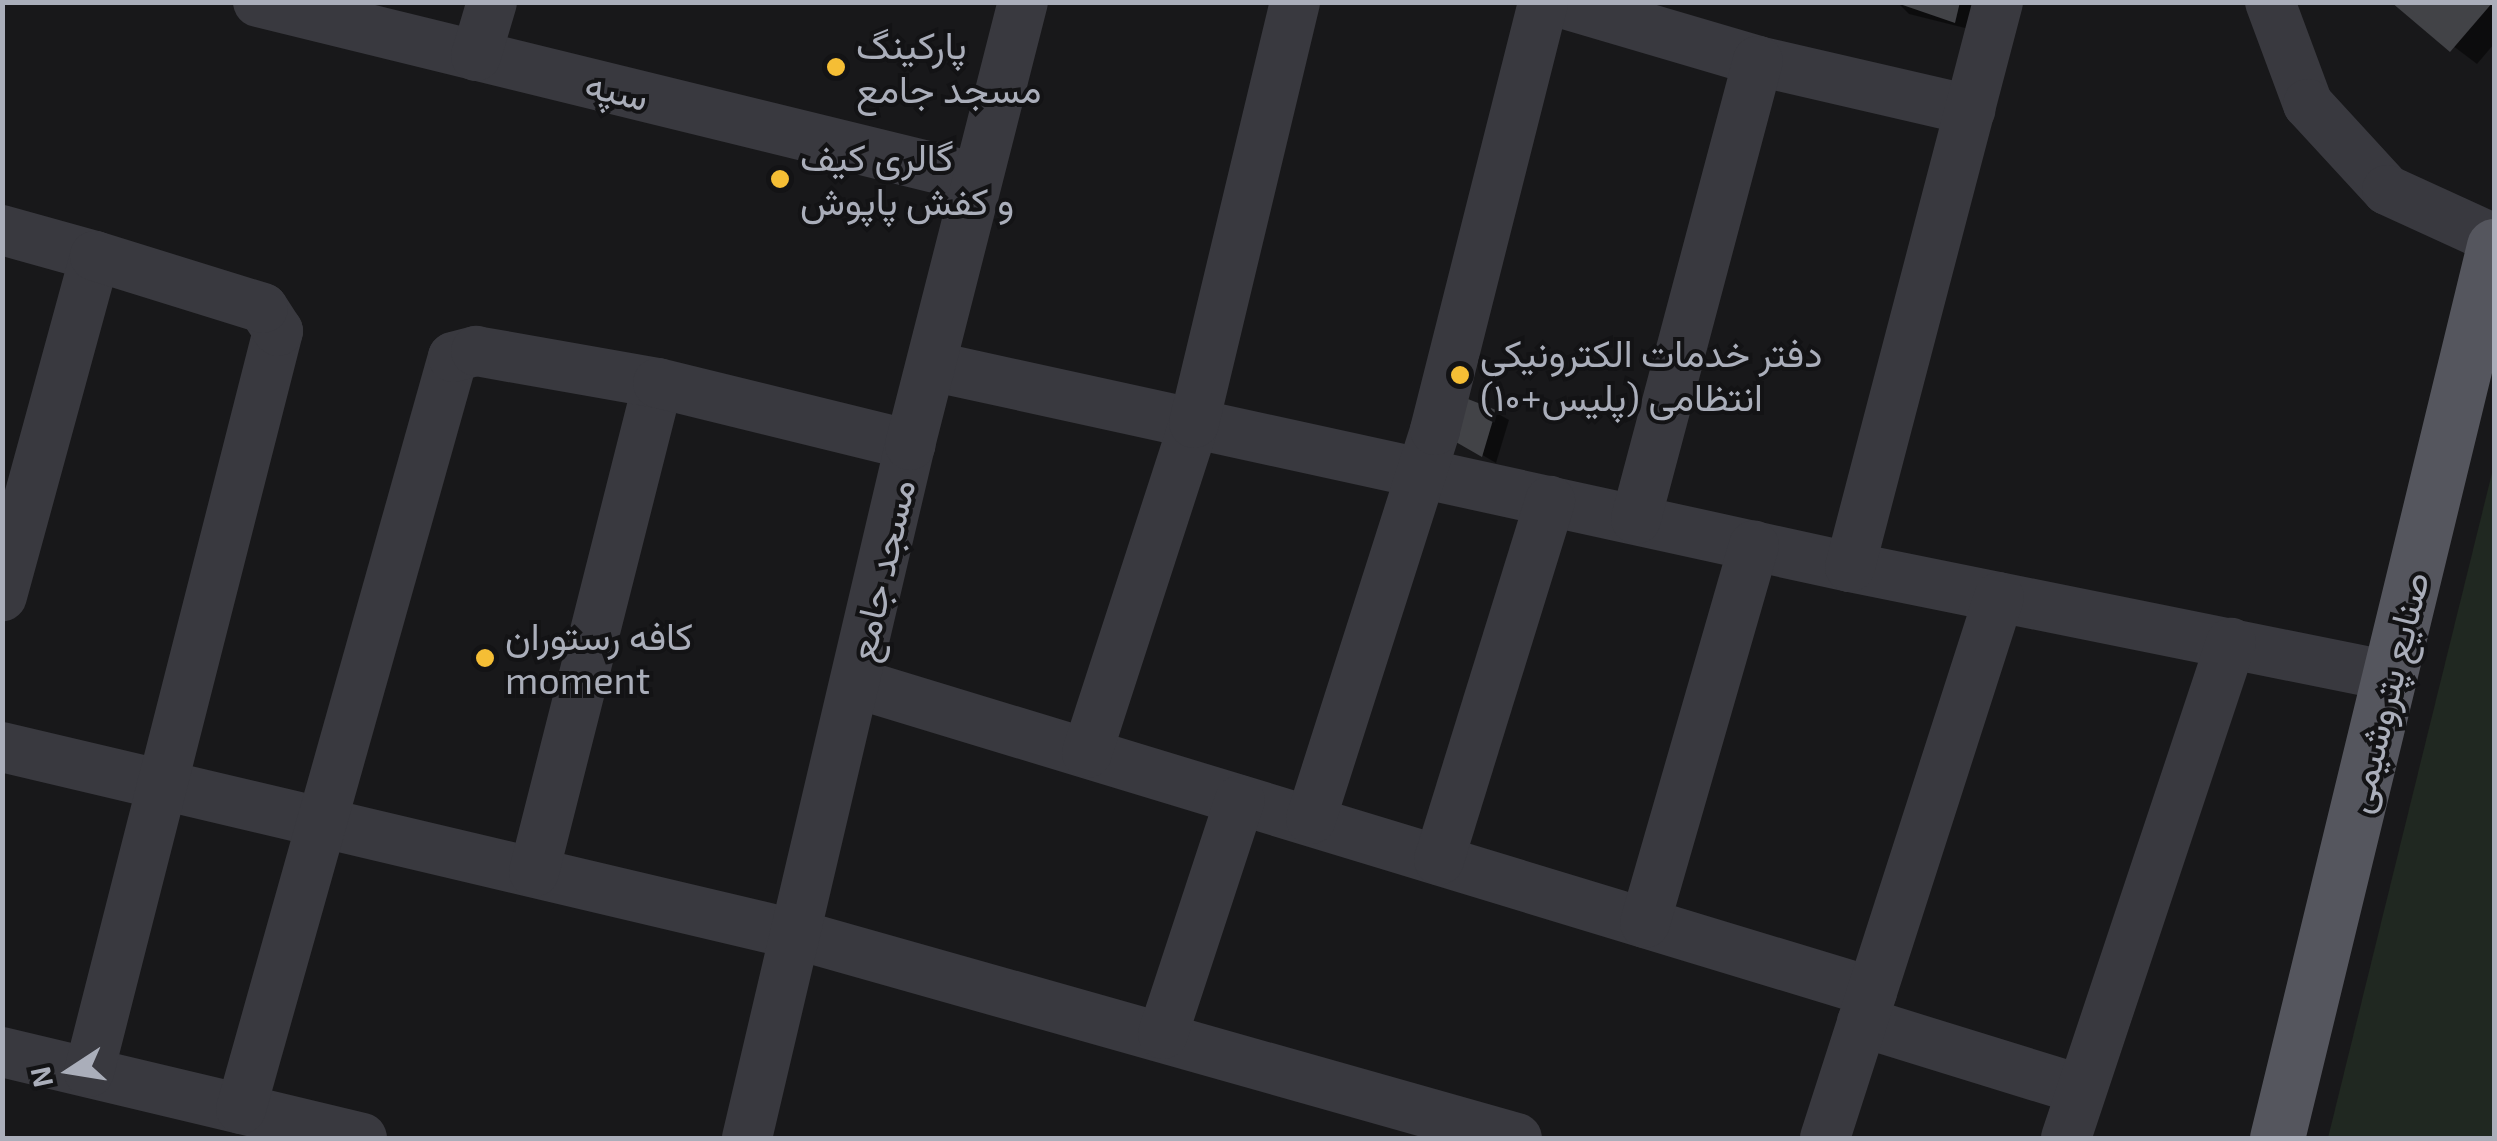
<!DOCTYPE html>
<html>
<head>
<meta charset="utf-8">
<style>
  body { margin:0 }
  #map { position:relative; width:2497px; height:1141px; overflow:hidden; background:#18181a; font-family:"Exo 2",Vazirmatn,sans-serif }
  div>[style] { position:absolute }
  .green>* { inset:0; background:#202821 }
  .shadow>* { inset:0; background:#0007 }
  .building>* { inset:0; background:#424347 }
  .minor>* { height:50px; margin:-25px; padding:0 25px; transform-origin:25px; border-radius:25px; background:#39393f }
  .major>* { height:55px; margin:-27.5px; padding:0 27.5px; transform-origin:27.5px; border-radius:27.5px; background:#55565e }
  .dots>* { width:28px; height:28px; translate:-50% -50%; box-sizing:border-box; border:5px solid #131315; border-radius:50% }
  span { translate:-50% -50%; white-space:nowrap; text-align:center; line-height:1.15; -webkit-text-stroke:8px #131315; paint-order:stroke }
  .poi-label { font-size:38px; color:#aaaeba }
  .left { translate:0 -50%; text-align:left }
  .street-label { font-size:38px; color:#aaaeba }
  .frame { position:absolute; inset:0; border:5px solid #aaaeba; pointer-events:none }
  .north { position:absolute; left:20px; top:1021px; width:100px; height:100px; -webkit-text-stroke:8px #131315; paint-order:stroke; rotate:258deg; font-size:28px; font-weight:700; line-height:40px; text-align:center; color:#aaaeba }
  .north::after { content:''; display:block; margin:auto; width:35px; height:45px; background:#aaaeba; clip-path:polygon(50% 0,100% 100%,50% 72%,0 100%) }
</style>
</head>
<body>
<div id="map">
  <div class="green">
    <div style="clip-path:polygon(2494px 465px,2494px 1138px,2328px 1138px)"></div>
  </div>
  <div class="shadow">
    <div style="clip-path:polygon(1897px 2px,1976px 2px,1969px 29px,1909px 14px)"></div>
    <div style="clip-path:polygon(2395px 2px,2494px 2px,2494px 44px,2477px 64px)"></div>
    <div style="clip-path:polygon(1495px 412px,1509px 420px,1496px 463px,1438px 429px)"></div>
  </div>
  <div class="building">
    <div style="clip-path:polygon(1894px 2px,1960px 2px,1955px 23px)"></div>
    <div style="clip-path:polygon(2391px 2px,2493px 2px,2450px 52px)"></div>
    <div style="clip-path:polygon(1445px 390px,1496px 410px,1482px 457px,1435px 430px)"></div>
  </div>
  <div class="minor">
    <div style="left:258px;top:2px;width:739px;rotate:13.77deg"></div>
    <div style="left:1558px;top:2px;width:209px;rotate:16.4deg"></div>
    <div style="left:1758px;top:61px;width:218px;rotate:13deg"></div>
    <div style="left:2270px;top:2px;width:109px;rotate:69.6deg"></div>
    <div style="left:2308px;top:104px;width:117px;rotate:47.4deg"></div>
    <div style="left:2387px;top:190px;width:118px;rotate:24.6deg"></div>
    <div style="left:476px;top:56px;width:56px;rotate:-73.5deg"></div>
    <div style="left:2px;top:230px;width:97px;rotate:15.6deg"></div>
    <div style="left:95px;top:256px;width:353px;rotate:105.3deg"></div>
    <div style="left:931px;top:366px;width:941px;rotate:12.34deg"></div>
    <div style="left:1850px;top:567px;width:551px;rotate:11.41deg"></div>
    <div style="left:1636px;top:519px;width:474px;rotate:-75.1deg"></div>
    <div style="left:1850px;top:567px;width:584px;rotate:-75.32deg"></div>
    <div style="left:855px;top:683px;width:1063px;rotate:16.9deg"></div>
    <div style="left:2px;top:747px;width:818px;rotate:13.29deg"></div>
    <div style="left:798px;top:935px;width:747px;rotate:15.77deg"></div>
    <div style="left:1087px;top:753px;width:347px;rotate:-72deg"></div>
    <div style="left:1194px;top:423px;width:433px;rotate:-76.5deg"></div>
    <div style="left:1311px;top:819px;width:408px;rotate:-72.3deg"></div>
    <div style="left:1435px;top:430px;width:441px;rotate:-75.8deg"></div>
    <div style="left:1439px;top:860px;width:376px;rotate:-72.8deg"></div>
    <div style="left:534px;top:872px;width:504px;rotate:-75.77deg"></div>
    <div style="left:1645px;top:923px;width:393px;rotate:-73.9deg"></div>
    <div style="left:1862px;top:1022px;width:229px;rotate:17.2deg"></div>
    <div style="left:1163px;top:1034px;width:246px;rotate:-71.8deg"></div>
    <div style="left:2px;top:1052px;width:370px;rotate:13.4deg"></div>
    <div style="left:89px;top:1072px;width:765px;rotate:-75.69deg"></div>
    <div style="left:278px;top:331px;width:27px;rotate:-123deg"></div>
    <div style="left:263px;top:308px;width:176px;rotate:-162.8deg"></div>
    <div style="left:241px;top:1109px;width:781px;rotate:-74.26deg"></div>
    <div style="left:453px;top:357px;width:24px;rotate:-15deg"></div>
    <div style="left:476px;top:351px;width:185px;rotate:10deg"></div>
    <div style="left:658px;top:383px;width:260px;rotate:13.8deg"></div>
    <div style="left:747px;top:1138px;width:712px;rotate:-76.76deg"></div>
    <div style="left:910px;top:445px;width:457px;rotate:-75.7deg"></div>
    <div style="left:1825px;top:1138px;width:568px;rotate:-72.17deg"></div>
    <div style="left:2066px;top:1138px;width:522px;rotate:-71.57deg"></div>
  </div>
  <div class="major">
    <div style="left:2277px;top:1138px;width:918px;rotate:-76.33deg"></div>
  </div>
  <div class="dots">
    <div style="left:836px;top:67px;background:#f5be35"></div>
    <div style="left:780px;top:179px;background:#f5be35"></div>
    <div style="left:1460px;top:375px;background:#f5be35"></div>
    <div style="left:485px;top:658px;background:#f5be35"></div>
  </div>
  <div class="poi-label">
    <span class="left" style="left:856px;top:67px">پارکینگ<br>مسجد جامع</span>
    <span class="left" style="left:800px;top:179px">گالری کیف<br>و کفش پاپوش</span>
    <span class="left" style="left:1480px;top:375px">دفتر خدمات الکترونیکی<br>انتظامی (پلیس+۱۰)</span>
    <span class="left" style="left:505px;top:658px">کافه رستوران<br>moment</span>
  </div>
  <div class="street-label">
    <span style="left:617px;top:90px;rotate:14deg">سپه</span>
    <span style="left:881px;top:570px;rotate:-77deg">مسجد جامع</span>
    <span style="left:2386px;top:692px;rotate:-76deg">صنایع پتروشیمی</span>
  </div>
  <div class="frame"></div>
  <div class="north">N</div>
</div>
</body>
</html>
